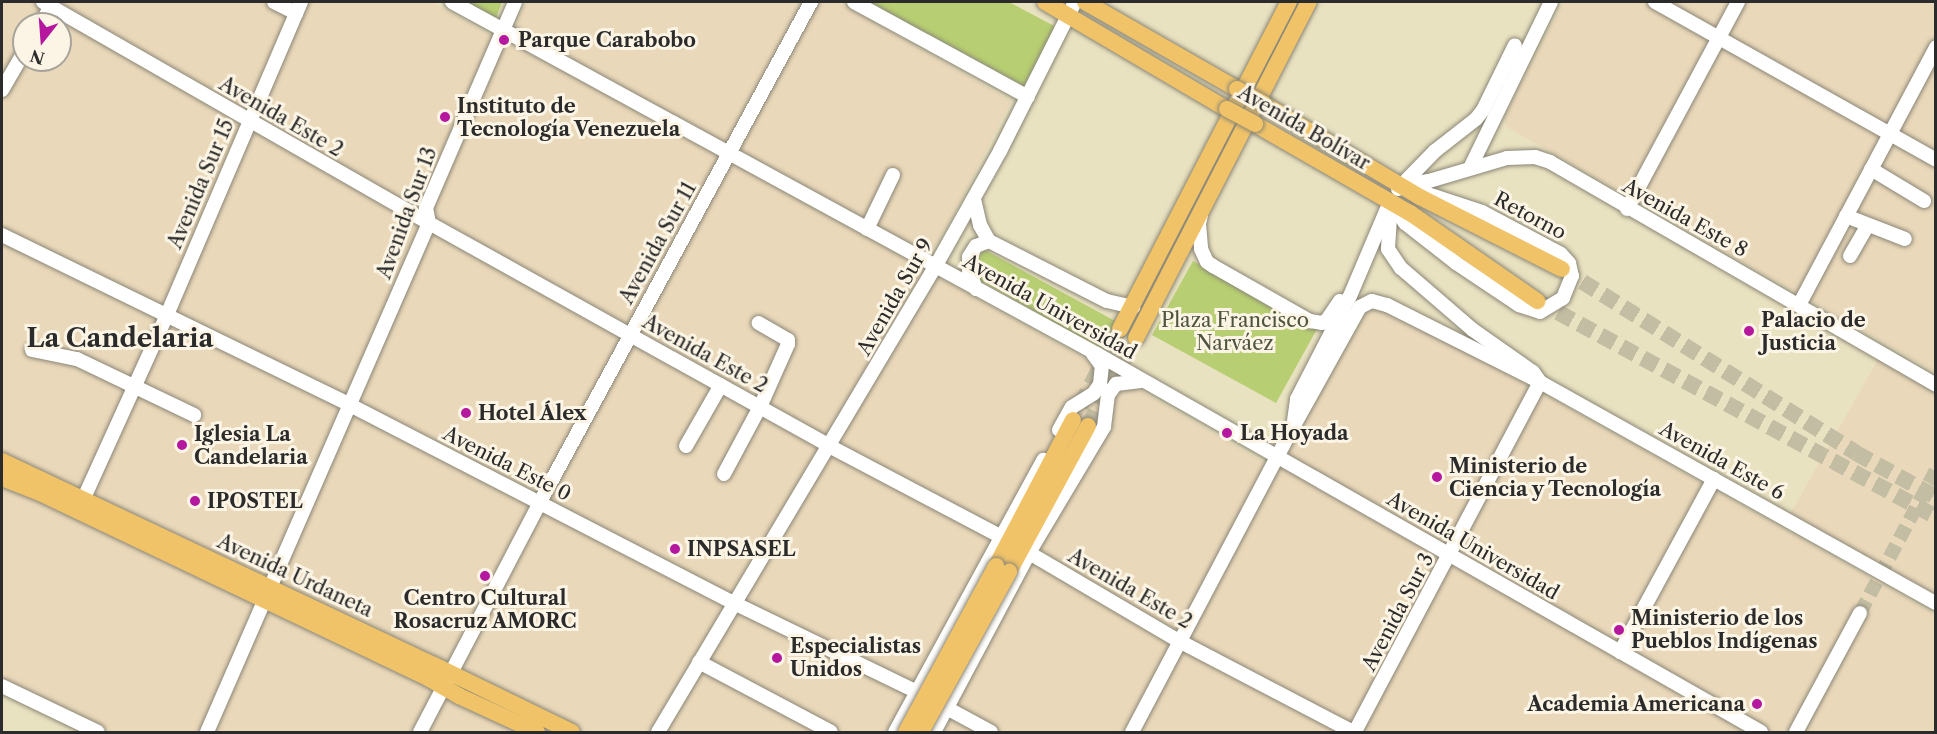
<!DOCTYPE html>
<html>
<head>
<meta charset="utf-8">
<style>
  body { margin:0 }
  #map { position:relative; width:1937px; height:734px; overflow:hidden; background:#e9e2c1; font-family:"Libre Caslon Text",serif }
  div>[style] { position:absolute }
  .built>* { inset:0; background:#ead8ba }
  .green>* { inset:0; background:#b7ce72 }
  .minor-tunnel>* { height:14px; margin-top:-7px; transform-origin:0; background:repeating-linear-gradient(90deg,#c3bda3 0 14px,transparent 0 21px) }
  .major-tunnel>* { height:16px; margin-top:-8px; transform-origin:0; background:repeating-linear-gradient(90deg,#c3bda3 0 16px,transparent 0 24px) }
  .roads { filter:drop-shadow(0 0 2px #8a8676) drop-shadow(0 0 2px #8a8676) }
  .minor>* { height:14px; margin:-7px; padding:0 7px; transform-origin:7px; border-radius:7px; background:#fff }
  .major>* { height:16px; margin:-8px; padding:0 8px; transform-origin:8px; border-radius:8px; background:#f0c369 }
  .bridges { filter:drop-shadow(0 0 2px #8a8676) drop-shadow(0 0 2px #8a8676) }
  .major-bridge>* { height:16px; margin:-8px; padding:0 8px; transform-origin:8px; border-radius:8px; background:#f0c369 }
  .dots>* { width:16px; height:16px; translate:-50% -50%; box-sizing:border-box; border:3px solid #fcf5e5; border-radius:50% }
  span { translate:-50% -50%; white-space:nowrap; text-align:center; line-height:1.15; -webkit-text-stroke:6px #fcf5e5; paint-order:stroke }
  .poi-label { font-size:20px; color:#2b2b2b; font-weight:700 }
  .left { translate:0 -50%; text-align:left }
  .right { translate:-100% -50%; text-align:right }
  .street-label { font-size:20px; color:#2b2b2b }
  .park-label { font-size:20px; color:#4e543d }
  .district-label { font-size:26px; color:#2b2b2b; font-weight:700 }
  .frame { position:absolute; inset:0; border:3px solid #2b2b2b; pointer-events:none }
  .north { position:absolute; left:12px; top:12px; width:60px; height:60px; box-sizing:border-box; background:#fcf5e5; border:2px solid #a8a49b; border-radius:50%; rotate:197deg; font-size:16px; font-weight:700; line-height:24px; text-align:center; color:#2b2b2b }
  .north::after { content:''; display:block; margin:auto; width:21px; height:27px; background:#b5179e; clip-path:polygon(50% 0,100% 100%,50% 72%,0 100%) }
</style>
</head>
<body>
<div id="map">
  <div class="built">
    <div style="clip-path:polygon(evenodd,2px 2px,432px 2px,508px 45px,526px 2px,839px 2px,1011px 101px,954px 214px,921px 268px,1093px 363px,1277px 470px,1365px 308px,1394px 310px,1935px 614px,1935px 732px,112px 732px,2px 680px,2px 2px,24px 24px,60px 24px,60px 60px,24px 60px,24px 24px)"></div>
    <div style="clip-path:polygon(1563px 2px,1935px 2px,1935px 372px,1507px 127px,1504px 117px)"></div>
    <div style="clip-path:polygon(1880px 356px,1935px 388px,1935px 598px,1790px 514px)"></div>
  </div>
  <div class="green">
    <div style="clip-path:polygon(467px 2px,502px 2px,496px 18px)"></div>
    <div style="clip-path:polygon(869px 2px,1009px 2px,1056px 27px,1024px 86px)"></div>
    <div style="clip-path:polygon(985px 250px,1115px 321px,1101px 349px,974px 277px,974px 261px)"></div>
    <div style="clip-path:polygon(1193px 261px,1317px 329px,1276px 403px,1152px 335px)"></div>
  </div>
  <div class="minor-tunnel">
    <div style="left:1860px;top:613px;width:162px;rotate:-62deg"></div>
  </div>
  <div class="major-tunnel">
    <div style="left:1562px;top:269px;width:347px;rotate:32deg"></div>
    <div style="left:1856px;top:453px;width:91px;rotate:28.8deg"></div>
    <div style="left:1537px;top:301px;width:454px;rotate:28.4deg"></div>
    <div style="left:1080px;top:406px;width:87px;rotate:-62.5deg"></div>
    <div style="left:1088px;top:426px;width:100px;rotate:-61.4deg"></div>
  </div>
  <div class="roads">
    <div class="minor">
      <div style="left:43px;top:2px;width:445px;rotate:29.8deg"></div>
      <div style="left:429px;top:223px;width:460px;rotate:29.1deg"></div>
      <div style="left:831px;top:447px;width:201px;rotate:27.8deg"></div>
      <div style="left:1009px;top:541px;width:197px;rotate:30.5deg"></div>
      <div style="left:1179px;top:641px;width:196px;rotate:27.6deg"></div>
      <div style="left:274px;top:2px;width:25px;rotate:27deg"></div>
      <div style="left:452px;top:2px;width:735px;rotate:28.62deg"></div>
      <div style="left:1097px;top:354px;width:764px;rotate:29.65deg"></div>
      <div style="left:854px;top:2px;width:198px;rotate:28.6deg"></div>
      <div style="left:1655px;top:2px;width:322px;rotate:29.3deg"></div>
      <div style="left:41px;top:24px;width:21px;rotate:-61deg"></div>
      <div style="left:2px;top:90px;width:44px;rotate:-59.9deg"></div>
      <div style="left:1471px;top:166px;width:182px;rotate:-64deg"></div>
      <div style="left:1871px;top:169px;width:62px;rotate:31.1deg"></div>
      <div style="left:1400px;top:186px;width:29px;rotate:-10deg"></div>
      <div style="left:1429px;top:181px;width:81px;rotate:-16.4deg"></div>
      <div style="left:1507px;top:158px;width:28px;rotate:-2deg"></div>
      <div style="left:1535px;top:157px;width:16px;rotate:18deg"></div>
      <div style="left:1550px;top:162px;width:446px;rotate:30deg"></div>
      <div style="left:1398px;top:189px;width:53px;rotate:-45.8deg"></div>
      <div style="left:1435px;top:151px;width:52px;rotate:-38deg"></div>
      <div style="left:1476px;top:119px;width:11px;rotate:-52deg"></div>
      <div style="left:1483px;top:110px;width:72px;rotate:-63.8deg"></div>
      <div style="left:974px;top:199px;width:27px;rotate:77deg"></div>
      <div style="left:980px;top:225px;width:18px;rotate:61deg"></div>
      <div style="left:989px;top:241px;width:132px;rotate:27deg"></div>
      <div style="left:1107px;top:301px;width:27px;rotate:13deg"></div>
      <div style="left:1391px;top:202px;width:47px;rotate:93.7deg"></div>
      <div style="left:1388px;top:249px;width:23px;rotate:56deg"></div>
      <div style="left:1401px;top:268px;width:95px;rotate:40.7deg"></div>
      <div style="left:1473px;top:330px;width:73px;rotate:35deg"></div>
      <div style="left:1533px;top:372px;width:12px;rotate:55deg"></div>
      <div style="left:1540px;top:382px;width:453px;rotate:29.2deg"></div>
      <div style="left:1392px;top:203px;width:24px;rotate:57deg"></div>
      <div style="left:1405px;top:223px;width:65px;rotate:38.1deg"></div>
      <div style="left:1456px;top:263px;width:76px;rotate:33.7deg"></div>
      <div style="left:1519px;top:305px;width:22px;rotate:18deg"></div>
      <div style="left:1540px;top:312px;width:27px;rotate:-31deg"></div>
      <div style="left:1563px;top:298px;width:24px;rotate:-68deg"></div>
      <div style="left:1572px;top:276px;width:13px;rotate:-103deg"></div>
      <div style="left:1569px;top:263px;width:12px;rotate:-132deg"></div>
      <div style="left:1561px;top:254px;width:89px;rotate:-152deg"></div>
      <div style="left:1482px;top:212px;width:60px;rotate:-161.6deg"></div>
      <div style="left:1627px;top:209px;width:235px;rotate:-61.8deg"></div>
      <div style="left:1201px;top:215px;width:9px;rotate:103deg"></div>
      <div style="left:1199px;top:224px;width:25px;rotate:85deg"></div>
      <div style="left:1201px;top:249px;width:14px;rotate:65deg"></div>
      <div style="left:1207px;top:262px;width:7px;rotate:34deg"></div>
      <div style="left:1213px;top:266px;width:112px;rotate:29.6deg"></div>
      <div style="left:1310px;top:321px;width:12px;rotate:9deg"></div>
      <div style="left:1322px;top:323px;width:6px;rotate:-31deg"></div>
      <div style="left:1327px;top:320px;width:23px;rotate:-56deg"></div>
      <div style="left:1846px;top:216px;width:63px;rotate:21.3deg"></div>
      <div style="left:867px;top:229px;width:60px;rotate:-64.3deg"></div>
      <div style="left:2px;top:235px;width:387px;rotate:26deg"></div>
      <div style="left:350px;top:405px;width:432px;rotate:27.3deg"></div>
      <div style="left:734px;top:603px;width:203px;rotate:25.9deg"></div>
      <div style="left:917px;top:692px;width:84px;rotate:28.4deg"></div>
      <div style="left:1850px;top:256px;width:34px;rotate:-60deg"></div>
      <div style="left:976px;top:289px;width:19px;rotate:-111deg"></div>
      <div style="left:969px;top:271px;width:14px;rotate:-90deg"></div>
      <div style="left:969px;top:257px;width:13px;rotate:-58deg"></div>
      <div style="left:976px;top:246px;width:14px;rotate:-21deg"></div>
      <div style="left:1799px;top:305px;width:292px;rotate:-62deg"></div>
      <div style="left:32px;top:350px;width:46px;rotate:11.3deg"></div>
      <div style="left:77px;top:359px;width:130px;rotate:25.6deg"></div>
      <div style="left:1294px;top:421px;width:22px;rotate:-82deg"></div>
      <div style="left:1297px;top:399px;width:116px;rotate:-62.8deg"></div>
      <div style="left:1350px;top:296px;width:95px;rotate:-67deg"></div>
      <div style="left:1059px;top:430px;width:26px;rotate:-61deg"></div>
      <div style="left:1072px;top:407px;width:26px;rotate:-32deg"></div>
      <div style="left:1094px;top:393px;width:11px;rotate:-56deg"></div>
      <div style="left:1100px;top:384px;width:18px;rotate:-84deg"></div>
      <div style="left:1102px;top:366px;width:15px;rotate:-127deg"></div>
      <div style="left:686px;top:446px;width:70px;rotate:-60.2deg"></div>
      <div style="left:724px;top:474px;width:76px;rotate:-61.8deg"></div>
      <div style="left:760px;top:407px;width:69px;rotate:-66deg"></div>
      <div style="left:788px;top:344px;width:4px;rotate:-90deg"></div>
      <div style="left:788px;top:340px;width:34px;rotate:-150deg"></div>
      <div style="left:83px;top:500px;width:201px;rotate:-65.6deg"></div>
      <div style="left:166px;top:317px;width:343px;rotate:-66.8deg"></div>
      <div style="left:1620px;top:652px;width:197px;rotate:-61.5deg"></div>
      <div style="left:699px;top:662px;width:149px;rotate:27.9deg"></div>
      <div style="left:2px;top:686px;width:106px;rotate:25.6deg"></div>
      <div style="left:207px;top:732px;width:555px;rotate:-66.44deg"></div>
      <div style="left:429px;top:223px;width:15px;rotate:-101deg"></div>
      <div style="left:426px;top:208px;width:224px;rotate:-66.6deg"></div>
      <div style="left:420px;top:732px;width:259px;rotate:-62.4deg"></div>
      <div style="left:540px;top:502px;width:569px;rotate:-61.54deg"></div>
      <div style="left:658px;top:732px;width:541px;rotate:-59.22deg"></div>
      <div style="left:935px;top:267px;width:133px;rotate:-60.7deg"></div>
      <div style="left:1000px;top:151px;width:167px;rotate:-63.3deg"></div>
      <div style="left:895px;top:732px;width:310px;rotate:-61.4deg"></div>
      <div style="left:934px;top:732px;width:211px;rotate:-62deg"></div>
      <div style="left:1033px;top:546px;width:139px;rotate:-59.2deg"></div>
      <div style="left:1104px;top:427px;width:32px;rotate:-83deg"></div>
      <div style="left:1108px;top:395px;width:14px;rotate:-54deg"></div>
      <div style="left:1116px;top:384px;width:25px;rotate:-7deg"></div>
      <div style="left:1132px;top:732px;width:343px;rotate:-62.2deg"></div>
      <div style="left:1292px;top:429px;width:140px;rotate:-60.9deg"></div>
      <div style="left:1360px;top:307px;width:13px;rotate:-27deg"></div>
      <div style="left:1372px;top:301px;width:16px;rotate:15deg"></div>
      <div style="left:1387px;top:305px;width:171px;rotate:26.7deg"></div>
      <div style="left:1540px;top:382px;width:396px;rotate:117.9deg"></div>
      <div style="left:1796px;top:732px;width:135px;rotate:-61.7deg"></div>
    </div>
    <div class="major">
      <div style="left:1045px;top:2px;width:211px;rotate:30.5deg"></div>
      <div style="left:1085px;top:2px;width:175px;rotate:29.8deg"></div>
      <div style="left:1264px;top:104px;width:182px;rotate:30.8deg"></div>
      <div style="left:1420px;top:197px;width:159px;rotate:26.9deg"></div>
      <div style="left:1255px;top:124px;width:179px;rotate:29.9deg"></div>
      <div style="left:1410px;top:213px;width:155px;rotate:34.7deg"></div>
      <div style="left:1120px;top:329px;width:368px;rotate:-62.7deg"></div>
      <div style="left:1136px;top:338px;width:378px;rotate:-62.8deg"></div>
      <div style="left:2px;top:461px;width:478px;rotate:25.3deg"></div>
      <div style="left:434px;top:665px;width:153px;rotate:25.9deg"></div>
      <div style="left:2px;top:478px;width:41px;rotate:21.5deg"></div>
      <div style="left:40px;top:493px;width:430px;rotate:25.5deg"></div>
      <div style="left:428px;top:678px;width:36px;rotate:30deg"></div>
      <div style="left:459px;top:696px;width:86px;rotate:24.8deg"></div>
      <div style="left:996px;top:566px;width:165px;rotate:-62.2deg"></div>
      <div style="left:1009px;top:572px;width:166px;rotate:-61.6deg"></div>
    </div>
  </div>
  <div class="bridges">
    <div class="major-bridge">
      <div style="left:1237px;top:89px;width:31px;rotate:29deg"></div>
      <div style="left:1227px;top:109px;width:32px;rotate:28deg"></div>
      <div style="left:906px;top:732px;width:189px;rotate:-61.5deg"></div>
      <div style="left:921px;top:732px;width:183px;rotate:-61.2deg"></div>
    </div>
  </div>
  <div class="dots">
    <div style="left:504px;top:40px;background:#b5179e"></div>
    <div style="left:445px;top:117px;background:#b5179e"></div>
    <div style="left:1749px;top:331px;background:#b5179e"></div>
    <div style="left:466px;top:413px;background:#b5179e"></div>
    <div style="left:1227px;top:433px;background:#b5179e"></div>
    <div style="left:182px;top:445px;background:#b5179e"></div>
    <div style="left:1437px;top:477px;background:#b5179e"></div>
    <div style="left:195px;top:501px;background:#b5179e"></div>
    <div style="left:675px;top:549px;background:#b5179e"></div>
    <div style="left:485px;top:576px;background:#b5179e"></div>
    <div style="left:1619px;top:630px;background:#b5179e"></div>
    <div style="left:777px;top:658px;background:#b5179e"></div>
    <div style="left:1757px;top:704px;background:#b5179e"></div>
  </div>
  <div class="poi-label">
    <span class="left" style="left:518px;top:40px">Parque Carabobo</span>
    <span class="left" style="left:457px;top:118px">Instituto de<br>Tecnología Venezuela</span>
    <span class="left" style="left:1761px;top:332px">Palacio de<br>Justicia</span>
    <span class="left" style="left:478px;top:413px">Hotel Álex</span>
    <span class="left" style="left:1240px;top:433px">La Hoyada</span>
    <span class="left" style="left:194px;top:446px">Iglesia La<br>Candelaria</span>
    <span class="left" style="left:1449px;top:478px">Ministerio de<br>Ciencia y Tecnología</span>
    <span class="left" style="left:207px;top:501px">IPOSTEL</span>
    <span class="left" style="left:687px;top:549px">INPSASEL</span>
    <span style="left:485px;top:610px">Centro Cultural<br>Rosacruz AMORC</span>
    <span class="left" style="left:1631px;top:630px">Ministerio de los<br>Pueblos Indígenas</span>
    <span class="left" style="left:790px;top:658px">Especialistas<br>Unidos</span>
    <span class="right" style="left:1745px;top:704px">Academia Americana</span>
  </div>
  <div class="street-label">
    <span style="left:281px;top:117px;rotate:30deg">Avenida Este 2</span>
    <span style="left:1304px;top:128px;rotate:30deg">Avenida Bolívar</span>
    <span style="left:201px;top:184px;rotate:-67deg">Avenida Sur 15</span>
    <span style="left:407px;top:213px;rotate:-70deg">Avenida Sur 13</span>
    <span style="left:1530px;top:216px;rotate:28deg">Retorno</span>
    <span style="left:1685px;top:218px;rotate:29deg">Avenida Este 8</span>
    <span style="left:658px;top:243px;rotate:-61deg">Avenida Sur 11</span>
    <span style="left:895px;top:297px;rotate:-60deg">Avenida Sur 9</span>
    <span style="left:1050px;top:307px;rotate:29deg">Avenida Universidad</span>
    <span style="left:705px;top:354px;rotate:29deg">Avenida Este 2</span>
    <span style="left:1722px;top:461px;rotate:29deg">Avenida Este 6</span>
    <span style="left:507px;top:464px;rotate:27deg">Avenida Este 0</span>
    <span style="left:1473px;top:546px;rotate:30deg">Avenida Universidad</span>
    <span style="left:295px;top:576px;rotate:25deg">Avenida Urdaneta</span>
    <span style="left:1130px;top:589px;rotate:30deg">Avenida Este 2</span>
    <span style="left:1398px;top:612px;rotate:-62deg">Avenida Sur 3</span>
  </div>
  <div class="park-label">
    <span style="left:1235px;top:332px">Plaza Francisco<br>Narváez</span>
  </div>
  <div class="district-label">
    <span style="left:120px;top:339px">La Candelaria</span>
  </div>
  <div class="frame"></div>
  <div class="north">N</div>
</div>
</body>
</html>
